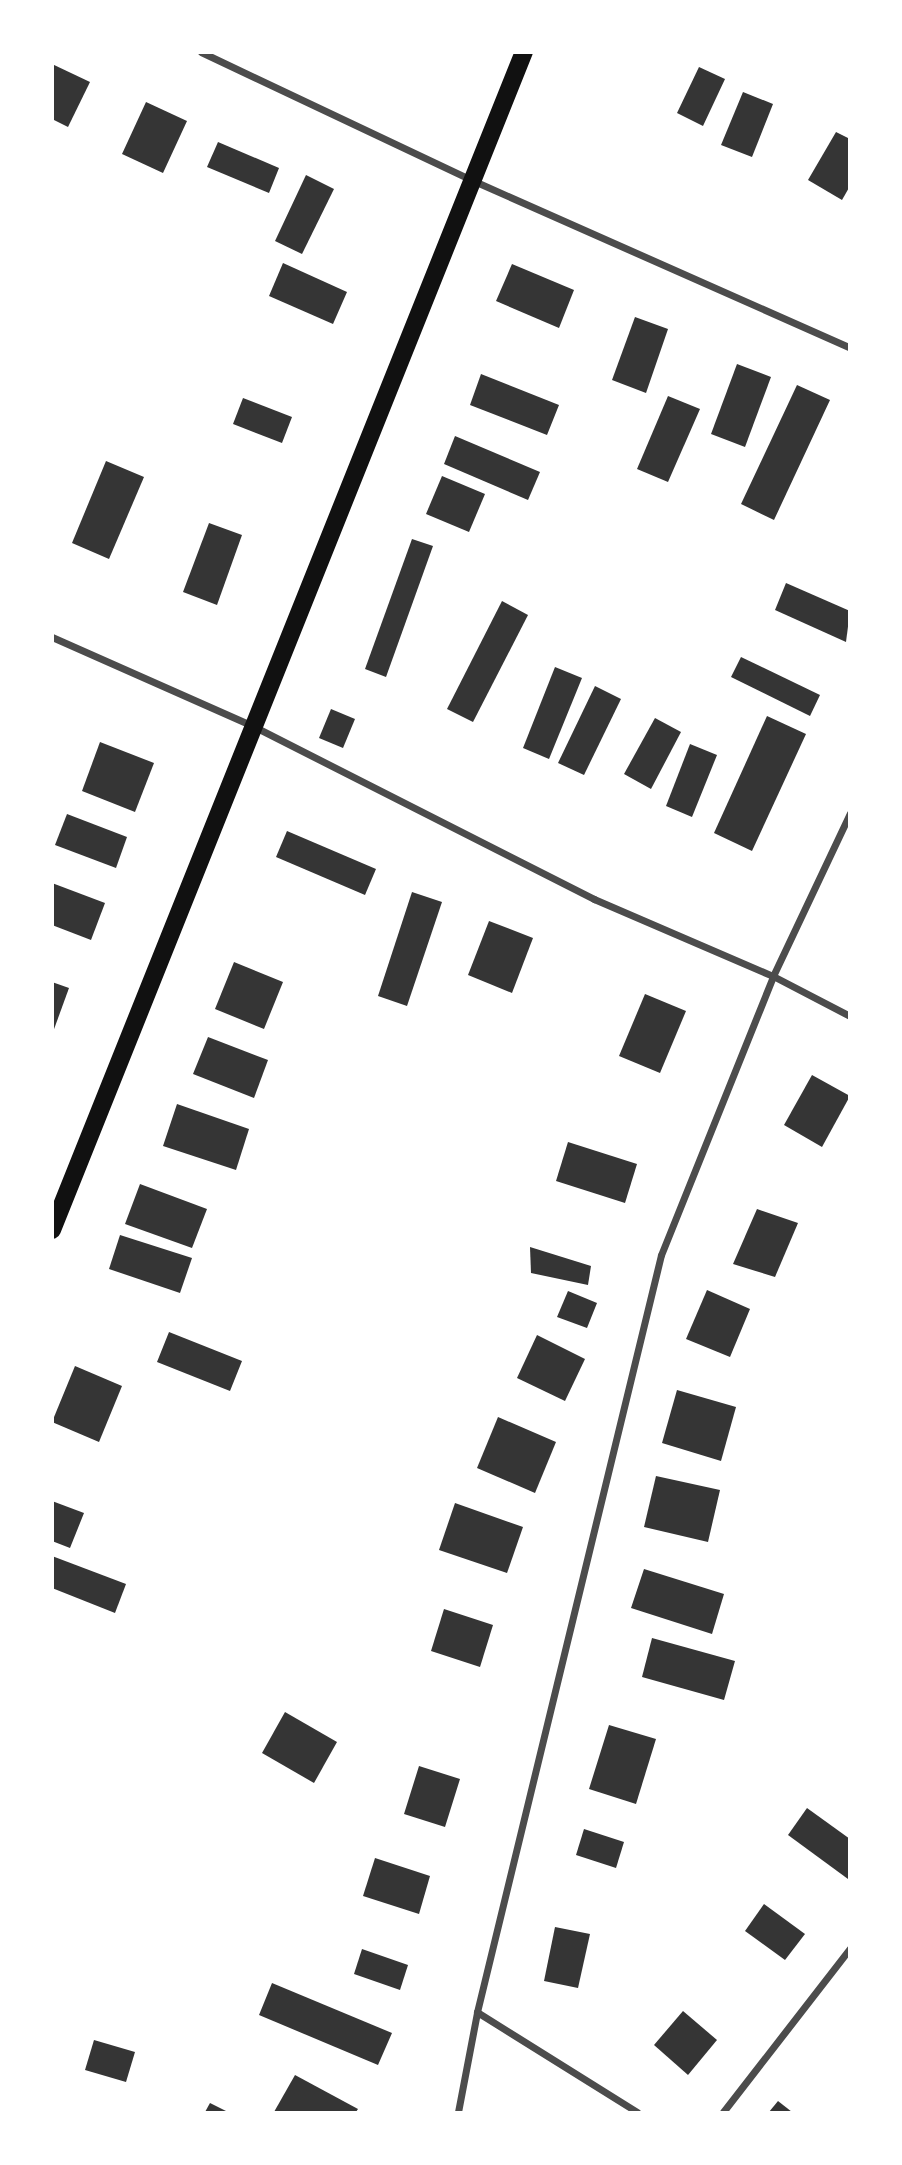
<!DOCTYPE html>
<html>
<head>
<meta charset="utf-8">
<style>
  body { margin:0 }
  #map { position:relative; width:902px; height:2165px; overflow:hidden; background:#fff; font-family:"Work Sans",sans-serif }
  div>[style] { position:absolute }
  .building>* { inset:0; background:#353535 }
  .minor>* { height:7px; margin:-3.5px; padding:0 3.5px; transform-origin:3.5px; border-radius:3.5px; background:#4c4c4c }
  .primary>* { height:18px; margin:-9px; padding:0 9px; transform-origin:9px; border-radius:9px; background:#111 }
  span { translate:-50% -50%; white-space:nowrap; text-align:center; line-height:1.15; -webkit-text-stroke:6px #fff; paint-order:stroke }
  .frame { position:absolute; inset:0; border:54px solid #fff; pointer-events:none }
</style>
</head>
<body>
<div id="map">
  <div class="building">
    <div style="clip-path:polygon(52px 64px,90px 82px,68px 127px,52px 119px)"></div>
    <div style="clip-path:polygon(699px 67px,725px 79px,703px 126px,677px 113px)"></div>
    <div style="clip-path:polygon(743px 92px,773px 104px,752px 157px,721px 145px)"></div>
    <div style="clip-path:polygon(146px 102px,187px 121px,163px 173px,122px 154px)"></div>
    <div style="clip-path:polygon(836px 132px,850px 139px,850px 186px,842px 200px,808px 180px)"></div>
    <div style="clip-path:polygon(218px 142px,279px 168px,269px 193px,207px 167px)"></div>
    <div style="clip-path:polygon(306px 175px,334px 189px,302px 254px,275px 241px)"></div>
    <div style="clip-path:polygon(283px 263px,347px 292px,333px 324px,269px 296px)"></div>
    <div style="clip-path:polygon(512px 264px,574px 290px,559px 328px,496px 301px)"></div>
    <div style="clip-path:polygon(635px 317px,668px 329px,646px 393px,612px 380px)"></div>
    <div style="clip-path:polygon(737px 364px,771px 377px,745px 447px,711px 434px)"></div>
    <div style="clip-path:polygon(481px 374px,559px 405px,547px 435px,470px 405px)"></div>
    <div style="clip-path:polygon(797px 385px,830px 400px,774px 520px,741px 504px)"></div>
    <div style="clip-path:polygon(668px 396px,700px 409px,668px 482px,637px 469px)"></div>
    <div style="clip-path:polygon(243px 398px,292px 417px,282px 443px,233px 424px)"></div>
    <div style="clip-path:polygon(455px 436px,540px 472px,528px 500px,444px 464px)"></div>
    <div style="clip-path:polygon(106px 461px,144px 477px,109px 559px,72px 543px)"></div>
    <div style="clip-path:polygon(442px 476px,485px 494px,469px 532px,426px 514px)"></div>
    <div style="clip-path:polygon(209px 523px,242px 535px,217px 605px,183px 592px)"></div>
    <div style="clip-path:polygon(412px 539px,433px 546px,386px 677px,365px 669px)"></div>
    <div style="clip-path:polygon(786px 583px,850px 611px,846px 642px,775px 610px)"></div>
    <div style="clip-path:polygon(502px 601px,528px 615px,473px 722px,447px 709px)"></div>
    <div style="clip-path:polygon(741px 657px,820px 695px,810px 716px,731px 677px)"></div>
    <div style="clip-path:polygon(555px 667px,582px 678px,549px 759px,523px 748px)"></div>
    <div style="clip-path:polygon(595px 686px,621px 699px,584px 775px,558px 763px)"></div>
    <div style="clip-path:polygon(331px 709px,355px 719px,343px 748px,319px 738px)"></div>
    <div style="clip-path:polygon(767px 716px,806px 734px,752px 851px,714px 833px)"></div>
    <div style="clip-path:polygon(655px 718px,681px 732px,651px 789px,624px 774px)"></div>
    <div style="clip-path:polygon(100px 742px,154px 763px,135px 812px,82px 791px)"></div>
    <div style="clip-path:polygon(690px 744px,717px 755px,692px 817px,666px 806px)"></div>
    <div style="clip-path:polygon(67px 814px,127px 837px,116px 868px,55px 845px)"></div>
    <div style="clip-path:polygon(287px 831px,376px 869px,365px 895px,276px 857px)"></div>
    <div style="clip-path:polygon(52px 883px,105px 903px,91px 940px,52px 925px)"></div>
    <div style="clip-path:polygon(412px 892px,442px 902px,407px 1006px,378px 996px)"></div>
    <div style="clip-path:polygon(489px 921px,533px 938px,512px 993px,468px 975px)"></div>
    <div style="clip-path:polygon(234px 962px,283px 982px,264px 1029px,215px 1009px)"></div>
    <div style="clip-path:polygon(52px 982px,69px 988px,53px 1032px,52px 1032px)"></div>
    <div style="clip-path:polygon(645px 994px,686px 1011px,660px 1073px,619px 1056px)"></div>
    <div style="clip-path:polygon(208px 1037px,268px 1060px,254px 1098px,193px 1074px)"></div>
    <div style="clip-path:polygon(812px 1075px,850px 1096px,822px 1147px,784px 1125px)"></div>
    <div style="clip-path:polygon(177px 1104px,249px 1129px,236px 1170px,163px 1146px)"></div>
    <div style="clip-path:polygon(568px 1142px,637px 1164px,625px 1203px,556px 1181px)"></div>
    <div style="clip-path:polygon(140px 1184px,207px 1209px,192px 1248px,125px 1224px)"></div>
    <div style="clip-path:polygon(757px 1209px,798px 1223px,775px 1277px,733px 1264px)"></div>
    <div style="clip-path:polygon(120px 1235px,192px 1258px,180px 1293px,109px 1269px)"></div>
    <div style="clip-path:polygon(530px 1247px,591px 1266px,588px 1285px,531px 1273px)"></div>
    <div style="clip-path:polygon(707px 1290px,750px 1309px,730px 1357px,686px 1339px)"></div>
    <div style="clip-path:polygon(568px 1291px,597px 1303px,587px 1328px,557px 1317px)"></div>
    <div style="clip-path:polygon(169px 1332px,242px 1361px,230px 1391px,157px 1362px)"></div>
    <div style="clip-path:polygon(537px 1335px,585px 1359px,565px 1401px,517px 1378px)"></div>
    <div style="clip-path:polygon(75px 1366px,122px 1386px,99px 1442px,52px 1422px)"></div>
    <div style="clip-path:polygon(677px 1390px,736px 1407px,721px 1461px,662px 1443px)"></div>
    <div style="clip-path:polygon(498px 1417px,556px 1442px,535px 1493px,477px 1468px)"></div>
    <div style="clip-path:polygon(656px 1476px,720px 1490px,708px 1542px,644px 1527px)"></div>
    <div style="clip-path:polygon(52px 1501px,84px 1513px,70px 1548px,52px 1541px)"></div>
    <div style="clip-path:polygon(455px 1503px,523px 1527px,507px 1573px,439px 1550px)"></div>
    <div style="clip-path:polygon(52px 1556px,126px 1584px,115px 1613px,52px 1588px)"></div>
    <div style="clip-path:polygon(644px 1569px,724px 1594px,712px 1634px,631px 1608px)"></div>
    <div style="clip-path:polygon(444px 1609px,493px 1625px,480px 1667px,431px 1651px)"></div>
    <div style="clip-path:polygon(652px 1638px,735px 1661px,724px 1700px,642px 1677px)"></div>
    <div style="clip-path:polygon(285px 1712px,337px 1742px,314px 1783px,262px 1753px)"></div>
    <div style="clip-path:polygon(609px 1725px,656px 1739px,636px 1804px,589px 1789px)"></div>
    <div style="clip-path:polygon(419px 1766px,460px 1779px,445px 1827px,404px 1814px)"></div>
    <div style="clip-path:polygon(807px 1808px,850px 1839px,848px 1879px,788px 1835px)"></div>
    <div style="clip-path:polygon(584px 1829px,624px 1842px,616px 1868px,576px 1855px)"></div>
    <div style="clip-path:polygon(375px 1858px,430px 1876px,419px 1914px,363px 1896px)"></div>
    <div style="clip-path:polygon(764px 1904px,805px 1934px,785px 1960px,745px 1931px)"></div>
    <div style="clip-path:polygon(555px 1927px,590px 1934px,578px 1988px,544px 1981px)"></div>
    <div style="clip-path:polygon(362px 1949px,408px 1965px,400px 1990px,354px 1974px)"></div>
    <div style="clip-path:polygon(272px 1983px,392px 2033px,378px 2065px,259px 2015px)"></div>
    <div style="clip-path:polygon(683px 2011px,717px 2040px,688px 2075px,654px 2045px)"></div>
    <div style="clip-path:polygon(94px 2040px,135px 2052px,126px 2082px,85px 2070px)"></div>
    <div style="clip-path:polygon(295px 2075px,358px 2109px,356px 2112px,274px 2112px)"></div>
    <div style="clip-path:polygon(778px 2101px,792px 2112px,769px 2112px)"></div>
    <div style="clip-path:polygon(210px 2103px,228px 2112px,205px 2112px)"></div>
  </div>
  <div class="minor">
    <div style="left:201px;top:52px;width:302px;rotate:25.3deg"></div>
    <div style="left:474px;top:181px;width:411px;rotate:23.9deg"></div>
    <div style="left:52px;top:637px;width:218px;rotate:23.9deg"></div>
    <div style="left:251px;top:725px;width:385px;rotate:26.9deg"></div>
    <div style="left:594px;top:899px;width:195px;rotate:23.3deg"></div>
    <div style="left:773px;top:976px;width:87px;rotate:27.5deg"></div>
    <div style="left:477px;top:2012px;width:189px;rotate:32deg"></div>
    <div style="left:458px;top:2112px;width:102px;rotate:-79.2deg"></div>
    <div style="left:477px;top:2012px;width:779px;rotate:-76.34deg"></div>
    <div style="left:661px;top:1255px;width:301px;rotate:-68.1deg"></div>
    <div style="left:773px;top:976px;width:180px;rotate:-64.7deg"></div>
    <div style="left:723px;top:2112px;width:207px;rotate:-52.2deg"></div>
  </div>
  <div class="primary">
    <div style="left:52px;top:1230px;width:1269px;rotate:-68.17deg"></div>
  </div>
  <div class="frame"></div>
</div>
</body>
</html>
